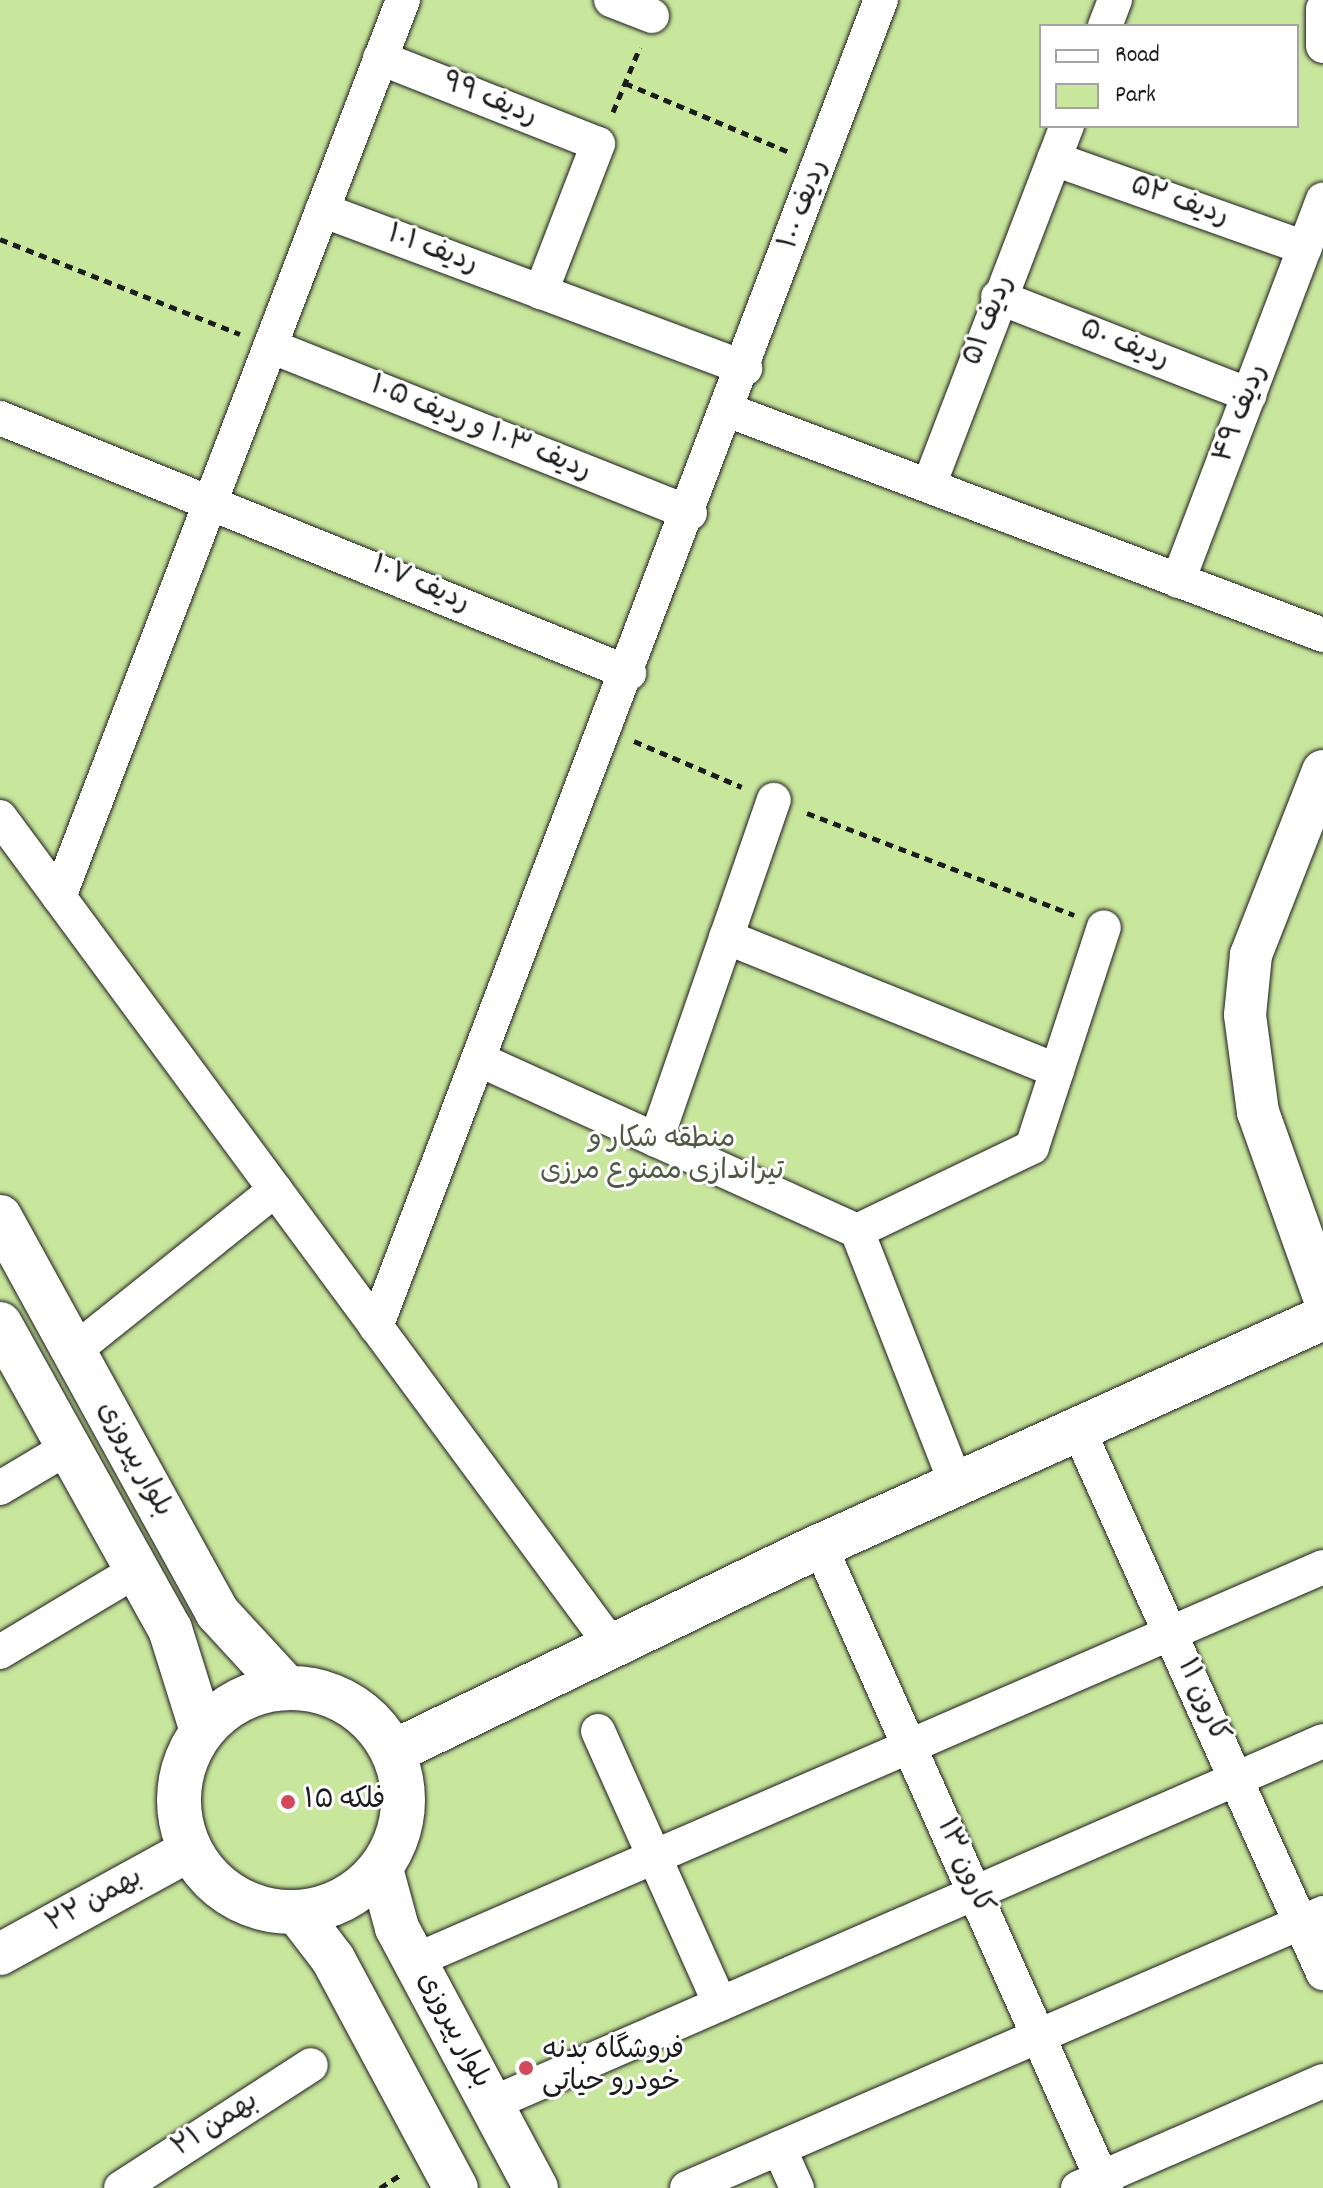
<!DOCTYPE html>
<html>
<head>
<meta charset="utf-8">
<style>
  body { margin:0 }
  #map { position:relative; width:1323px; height:2188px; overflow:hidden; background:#fff; font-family:Dekko,"Playpen Sans Arabic",sans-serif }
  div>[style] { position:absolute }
  .green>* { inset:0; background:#c9e69d }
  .path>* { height:5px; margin-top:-2.5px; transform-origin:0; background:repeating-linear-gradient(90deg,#1c1c1c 0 8px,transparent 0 14px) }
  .roads { filter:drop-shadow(0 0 2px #1c1c1c) drop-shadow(0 0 2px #1c1c1c) }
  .minor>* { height:34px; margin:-17px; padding:0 17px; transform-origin:17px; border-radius:17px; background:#fff }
  .tertiary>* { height:42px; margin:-21px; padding:0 21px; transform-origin:21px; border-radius:21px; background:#fff }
  .secondary>* { height:44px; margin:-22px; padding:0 22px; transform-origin:22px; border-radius:22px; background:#fff }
  .secondary>.ring { margin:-22px; padding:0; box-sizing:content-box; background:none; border:44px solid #fff; border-radius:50% }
  .primary>* { height:44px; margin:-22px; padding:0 22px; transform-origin:22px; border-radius:22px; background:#fff }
  .dots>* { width:22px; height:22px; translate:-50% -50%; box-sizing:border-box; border:4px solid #fff; border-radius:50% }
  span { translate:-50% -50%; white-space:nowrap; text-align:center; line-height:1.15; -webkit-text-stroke:6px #fff; paint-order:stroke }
  .street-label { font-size:28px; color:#1c1c1c }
  .park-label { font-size:28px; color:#505943 }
  .poi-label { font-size:28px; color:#1c1c1c }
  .left { translate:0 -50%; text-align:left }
  .legend { position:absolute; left:1039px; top:24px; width:260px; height:104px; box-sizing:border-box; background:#fff; border:2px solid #a4a4a4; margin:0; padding:10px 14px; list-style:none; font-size:24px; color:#1c1c1c }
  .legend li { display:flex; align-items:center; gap:16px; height:40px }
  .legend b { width:40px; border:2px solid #a4a4a4 }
</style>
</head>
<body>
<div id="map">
  <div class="green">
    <div style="clip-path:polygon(evenodd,0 0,1323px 0,1323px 2188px,0 2188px,0 0,1041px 26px,1297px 26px,1297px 126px,1041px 126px,1041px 26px)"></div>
  </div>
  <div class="path">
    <div style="left:625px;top:83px;width:176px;rotate:22.8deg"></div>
    <div style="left:613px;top:112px;width:70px;rotate:-67.4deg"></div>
    <div style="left:0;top:239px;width:258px;rotate:21.6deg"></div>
    <div style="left:634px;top:741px;width:117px;rotate:23.1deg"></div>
    <div style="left:807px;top:813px;width:286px;rotate:20.9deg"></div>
    <div style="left:380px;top:2188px;width:27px;rotate:-33deg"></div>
  </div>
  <div class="roads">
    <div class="minor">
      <div style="left:611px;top:0;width:44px;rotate:21.3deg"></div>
      <div style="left:1323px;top:9px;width:37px;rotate:90deg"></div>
      <div style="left:1105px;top:26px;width:28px;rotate:-69deg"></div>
      <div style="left:380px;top:58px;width:234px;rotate:21.5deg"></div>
      <div style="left:598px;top:144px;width:159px;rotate:111.1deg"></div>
      <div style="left:1054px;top:159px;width:266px;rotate:19.5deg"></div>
      <div style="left:322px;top:210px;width:452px;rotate:20.5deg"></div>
      <div style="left:998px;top:297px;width:270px;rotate:21.3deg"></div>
      <div style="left:270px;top:346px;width:452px;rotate:21.7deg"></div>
      <div style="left:730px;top:411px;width:634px;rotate:20.69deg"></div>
      <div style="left:0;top:418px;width:679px;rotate:22.07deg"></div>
      <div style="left:929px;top:485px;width:385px;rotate:-69deg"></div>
      <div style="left:1178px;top:581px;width:408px;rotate:-69.2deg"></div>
      <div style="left:0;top:817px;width:1030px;rotate:53.56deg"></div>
      <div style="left:59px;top:897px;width:961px;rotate:-69.02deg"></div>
      <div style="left:726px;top:937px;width:357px;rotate:22deg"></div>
      <div style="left:480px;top:1060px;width:414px;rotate:24.4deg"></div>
      <div style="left:857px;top:1231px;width:272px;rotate:68.6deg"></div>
      <div style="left:656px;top:1140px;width:360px;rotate:-70.9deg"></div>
      <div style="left:857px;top:1231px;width:194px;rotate:-25.6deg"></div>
      <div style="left:1032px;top:1147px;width:231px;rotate:-71.9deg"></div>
      <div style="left:376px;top:1327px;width:1420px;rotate:-69.17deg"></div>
      <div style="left:74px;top:1351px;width:258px;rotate:-38.7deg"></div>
      <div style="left:1078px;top:1429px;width:597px;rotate:65.75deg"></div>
      <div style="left:0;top:1488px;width:80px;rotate:-30.7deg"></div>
      <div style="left:820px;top:1546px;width:703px;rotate:65.99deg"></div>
      <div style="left:0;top:1652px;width:160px;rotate:-30.9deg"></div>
      <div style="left:598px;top:1731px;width:299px;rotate:65.9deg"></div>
      <div style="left:414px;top:1961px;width:991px;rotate:-23.43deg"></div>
      <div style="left:491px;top:2104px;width:908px;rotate:-23.57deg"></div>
      <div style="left:779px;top:2148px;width:44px;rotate:65.8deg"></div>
      <div style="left:121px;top:2188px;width:226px;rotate:-32.9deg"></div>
      <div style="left:687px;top:2188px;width:693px;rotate:-23.38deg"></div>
      <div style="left:1078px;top:2188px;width:267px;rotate:-23.6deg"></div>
    </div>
    <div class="tertiary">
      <div style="left:1323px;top:771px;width:198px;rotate:111.4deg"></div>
      <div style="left:1251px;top:955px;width:60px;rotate:95.7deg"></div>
      <div style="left:1245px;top:1015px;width:98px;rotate:82.4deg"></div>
      <div style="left:1258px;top:1112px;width:194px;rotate:70.4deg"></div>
      <div style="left:0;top:1954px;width:217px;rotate:-28.7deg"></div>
    </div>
    <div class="secondary">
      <div style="left:0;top:1217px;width:451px;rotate:61.2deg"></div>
      <div style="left:217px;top:1612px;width:103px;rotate:47.4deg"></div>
      <div style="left:0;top:1324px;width:349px;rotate:60.9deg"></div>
      <div style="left:170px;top:1629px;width:107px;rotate:72.6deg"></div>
      <div class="ring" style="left:179px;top:1688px;width:180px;height:180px"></div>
      <div style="left:393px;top:1752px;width:474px;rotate:-25.8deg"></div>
      <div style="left:820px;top:1546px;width:552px;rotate:-24.38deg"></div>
    </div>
    <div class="primary">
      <div style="left:381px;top:1869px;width:61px;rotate:74.8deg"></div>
      <div style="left:397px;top:1928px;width:295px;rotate:61.9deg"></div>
      <div style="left:297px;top:1912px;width:59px;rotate:52.5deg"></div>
      <div style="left:333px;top:1959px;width:260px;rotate:61.8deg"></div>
    </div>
  </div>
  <div class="dots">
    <div style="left:288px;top:1802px;background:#d1495b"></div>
    <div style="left:526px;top:2068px;background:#d1495b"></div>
  </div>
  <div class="street-label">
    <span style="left:489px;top:101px;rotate:22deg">ردیف ۹۹</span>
    <span style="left:1179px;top:203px;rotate:19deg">ردیف ۵۲</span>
    <span style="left:805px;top:205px;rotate:-70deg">ردیف ۱۰۰</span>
    <span style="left:432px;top:251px;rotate:20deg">ردیف ۱۰۱</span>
    <span style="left:990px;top:321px;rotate:-69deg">ردیف ۵۱</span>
    <span style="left:1124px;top:346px;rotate:21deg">ردیف ۵۰</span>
    <span style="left:1242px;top:414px;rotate:-69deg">ردیف ۴۹</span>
    <span style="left:480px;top:430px;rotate:22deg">ردیف ۱۰۳ و ردیف ۱۰۵</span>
    <span style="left:420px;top:586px;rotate:23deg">ردیف ۱۰۷</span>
    <span style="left:133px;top:1460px;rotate:61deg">بلوار پیروزی</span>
    <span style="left:1201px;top:1701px;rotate:66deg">کارون ۱۱</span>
    <span style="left:963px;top:1867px;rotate:66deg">کارون ۱۳</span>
    <span style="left:95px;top:1902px;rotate:-29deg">بهمن ۲۲</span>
    <span style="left:452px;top:2031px;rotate:62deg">بلوار پیروزی</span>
    <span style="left:216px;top:2126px;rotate:-33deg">بهمن ۲۱</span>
  </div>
  <div class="park-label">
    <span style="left:662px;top:1157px">منطقه شکار و<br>تیراندازی ممنوع مرزی</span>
  </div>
  <div class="poi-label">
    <span class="left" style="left:304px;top:1802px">فلکه ۱۵</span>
    <span class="left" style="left:542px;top:2068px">فروشگاه بدنه<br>خودرو حیاتی</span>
  </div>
  <ul class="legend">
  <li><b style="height:10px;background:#fff"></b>Road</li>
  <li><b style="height:22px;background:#c9e69d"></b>Park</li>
  </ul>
</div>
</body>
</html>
